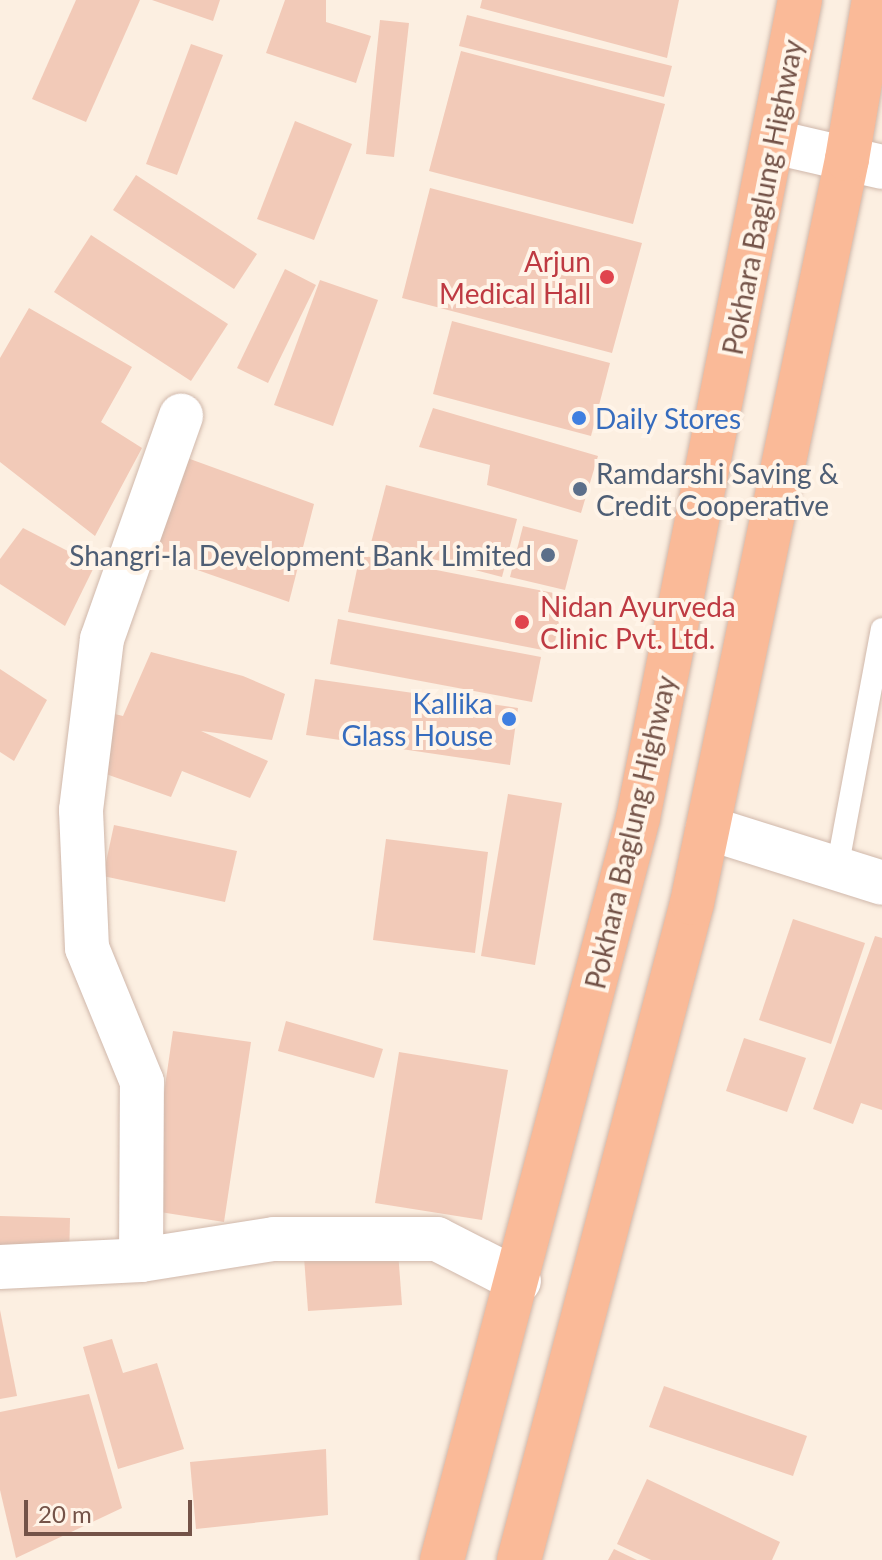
<!DOCTYPE html>
<html>
<head>
<meta charset="utf-8">
<style>
  body { margin:0 }
  #map { position:relative; width:882px; height:1560px; overflow:hidden; background:#fcefe1; font-family:Lato,sans-serif }
  div>[style] { position:absolute }
  .building>* { inset:0; background:#f2cab8 }
  .roads { filter:drop-shadow(0 0 2px #d0b8ab) drop-shadow(0 0 2px #d0b8ab) }
  .service>* { height:22px; margin:-11px; padding:0 11px; transform-origin:11px; border-radius:11px; background:#fff }
  .minor>* { height:44px; margin:-22px; padding:0 22px; transform-origin:22px; border-radius:22px; background:#fff }
  .tertiary>* { height:44px; margin:-22px; padding:0 22px; transform-origin:22px; border-radius:22px; background:#fff }
  .trunk>* { height:44px; margin:-22px; padding:0 22px; transform-origin:22px; border-radius:22px; background:#faba98 }
  .dots>* { width:22px; height:22px; translate:-50% -50%; box-sizing:border-box; border:4px solid #fff4e8; border-radius:50% }
  span { translate:-50% -50%; white-space:nowrap; text-align:center; line-height:1.15; -webkit-text-stroke:8px #fff4e8; paint-order:stroke }
  .street-label { font-size:28px; color:#745348 }
  .health-label { font-size:28px; color:#be3a42 }
  .right { translate:-100% -50%; text-align:right }
  .left { translate:0 -50%; text-align:left }
  .shop-label { font-size:28px; color:#366cbe }
  .service-label { font-size:28px; color:#4e5e75 }
  .scale { position:absolute; left:24px; top:1500px; width:168px; height:36px; box-sizing:border-box; border:4px solid #745348; border-top:0; padding-left:10px; font-size:24px; line-height:28px; white-space:nowrap; color:#745348; -webkit-text-stroke:6px #fff4e8; paint-order:stroke }
</style>
</head>
<body>
<div id="map">
  <div class="building">
    <div style="clip-path:polygon(76px 0,140px 0,86px 122px,32px 99px)"></div>
    <div style="clip-path:polygon(152px 0,220px 0,213px 21px)"></div>
    <div style="clip-path:polygon(285px 0,326px 0,326px 22px,371px 36px,356px 83px,266px 53px)"></div>
    <div style="clip-path:polygon(482px 0,679px 0,667px 58px,480px 8px)"></div>
    <div style="clip-path:polygon(467px 15px,672px 66px,664px 97px,459px 46px)"></div>
    <div style="clip-path:polygon(380px 20px,409px 23px,394px 157px,366px 154px)"></div>
    <div style="clip-path:polygon(191px 44px,223px 55px,177px 175px,146px 164px)"></div>
    <div style="clip-path:polygon(461px 51px,665px 104px,633px 224px,429px 171px)"></div>
    <div style="clip-path:polygon(295px 121px,352px 144px,314px 240px,257px 219px)"></div>
    <div style="clip-path:polygon(136px 175px,257px 254px,234px 289px,113px 210px)"></div>
    <div style="clip-path:polygon(430px 188px,642px 243px,612px 353px,402px 298px)"></div>
    <div style="clip-path:polygon(91px 235px,228px 324px,191px 381px,54px 292px)"></div>
    <div style="clip-path:polygon(285px 269px,316px 285px,268px 383px,237px 368px)"></div>
    <div style="clip-path:polygon(320px 280px,378px 300px,333px 426px,274px 405px)"></div>
    <div style="clip-path:polygon(29px 308px,132px 367px,101px 422px,142px 448px,95px 536px,0 462px,0 358px)"></div>
    <div style="clip-path:polygon(452px 321px,610px 363px,591px 436px,433px 394px)"></div>
    <div style="clip-path:polygon(433px 408px,598px 456px,581px 513px,487px 485px,490px 465px,419px 447px)"></div>
    <div style="clip-path:polygon(179px 455px,314px 504px,289px 602px,146px 552px)"></div>
    <div style="clip-path:polygon(386px 485px,517px 519px,502px 577px,371px 543px)"></div>
    <div style="clip-path:polygon(523px 526px,578px 540px,565px 590px,510px 577px)"></div>
    <div style="clip-path:polygon(23px 528px,95px 565px,65px 626px,0 584px,0 559px)"></div>
    <div style="clip-path:polygon(360px 555px,564px 595px,553px 652px,348px 612px)"></div>
    <div style="clip-path:polygon(338px 619px,541px 657px,532px 702px,330px 664px)"></div>
    <div style="clip-path:polygon(151px 652px,243px 676px,285px 694px,272px 740px,201px 731px,268px 761px,250px 798px,182px 771px,171px 797px,89px 768px,102px 711px,123px 716px)"></div>
    <div style="clip-path:polygon(0 669px,47px 700px,14px 761px,0 752px)"></div>
    <div style="clip-path:polygon(315px 679px,518px 708px,510px 765px,306px 735px)"></div>
    <div style="clip-path:polygon(508px 794px,562px 803px,535px 965px,481px 956px)"></div>
    <div style="clip-path:polygon(114px 825px,237px 851px,225px 902px,103px 876px)"></div>
    <div style="clip-path:polygon(386px 839px,488px 852px,475px 953px,373px 940px)"></div>
    <div style="clip-path:polygon(793px 919px,865px 943px,831px 1044px,759px 1020px)"></div>
    <div style="clip-path:polygon(875px 936px,882px 938px,882px 1110px,861px 1103px,853px 1124px,813px 1109px)"></div>
    <div style="clip-path:polygon(286px 1021px,383px 1049px,374px 1078px,278px 1051px)"></div>
    <div style="clip-path:polygon(173px 1031px,251px 1042px,224px 1222px,147px 1210px)"></div>
    <div style="clip-path:polygon(744px 1038px,806px 1058px,787px 1112px,726px 1091px)"></div>
    <div style="clip-path:polygon(399px 1052px,508px 1070px,482px 1220px,375px 1203px)"></div>
    <div style="clip-path:polygon(0 1216px,70px 1218px,69px 1262px,0 1261px)"></div>
    <div style="clip-path:polygon(398px 1251px,402px 1305px,308px 1311px,304px 1257px)"></div>
    <div style="clip-path:polygon(0 1310px,17px 1396px,0 1399px)"></div>
    <div style="clip-path:polygon(112px 1339px,123px 1373px,157px 1363px,184px 1449px,118px 1469px,83px 1347px)"></div>
    <div style="clip-path:polygon(664px 1386px,807px 1436px,793px 1476px,649px 1427px)"></div>
    <div style="clip-path:polygon(89px 1394px,122px 1508px,16px 1558px,0 1490px,0 1412px)"></div>
    <div style="clip-path:polygon(326px 1449px,328px 1515px,196px 1529px,190px 1462px)"></div>
    <div style="clip-path:polygon(647px 1479px,780px 1542px,772px 1560px,651px 1560px,617px 1544px)"></div>
    <div style="clip-path:polygon(614px 1549px,637px 1560px,608px 1560px)"></div>
  </div>
  <div class="roads">
    <div class="service">
      <div style="left:837px;top:869px;width:244px;rotate:-79.4deg"></div>
    </div>
    <div class="minor">
      <div style="left:141px;top:1260px;width:178px;rotate:-89.7deg"></div>
      <div style="left:142px;top:1082px;width:145px;rotate:-112.3deg"></div>
      <div style="left:87px;top:948px;width:138px;rotate:-92.5deg"></div>
      <div style="left:81px;top:810px;width:172px;rotate:-83deg"></div>
      <div style="left:102px;top:639px;width:237px;rotate:-70.5deg"></div>
      <div style="left:0;top:1267px;width:141px;rotate:-2.8deg"></div>
      <div style="left:141px;top:1260px;width:135px;rotate:-9deg"></div>
      <div style="left:274px;top:1239px;width:163px"></div>
      <div style="left:437px;top:1239px;width:92px;rotate:27.1deg"></div>
    </div>
    <div class="tertiary">
      <div style="left:774px;top:142px;width:111px;rotate:13deg"></div>
      <div style="left:708px;top:828px;width:182px;rotate:17.5deg"></div>
    </div>
    <div class="trunk">
      <div style="left:442px;top:1560px;width:767px;rotate:-75.2deg"></div>
      <div style="left:638px;top:818px;width:834px;rotate:-78.8deg"></div>
      <div style="left:519px;top:1560px;width:679px;rotate:-75.25deg"></div>
      <div style="left:692px;top:903px;width:760px;rotate:-78.23deg"></div>
      <div style="left:847px;top:159px;width:161px;rotate:-80.4deg"></div>
    </div>
  </div>
  <div class="dots">
    <div style="left:607px;top:277px;background:#e0444e"></div>
    <div style="left:579px;top:418px;background:#3f7fe0"></div>
    <div style="left:580px;top:489px;background:#5c6f8a"></div>
    <div style="left:548px;top:555px;background:#5c6f8a"></div>
    <div style="left:522px;top:622px;background:#e0444e"></div>
    <div style="left:509px;top:719px;background:#3f7fe0"></div>
  </div>
  <div class="street-label">
    <span style="left:762px;top:197px;rotate:-79deg">Pokhara Baglung Highway</span>
    <span style="left:630px;top:832px;rotate:-77deg">Pokhara Baglung Highway</span>
  </div>
  <div class="health-label">
    <span class="right" style="left:591px;top:277px">Arjun<br>Medical Hall</span>
    <span class="left" style="left:540px;top:622px">Nidan Ayurveda<br>Clinic Pvt. Ltd.</span>
  </div>
  <div class="shop-label">
    <span class="left" style="left:595px;top:418px">Daily Stores</span>
    <span class="right" style="left:493px;top:719px">Kallika<br>Glass House</span>
  </div>
  <div class="service-label">
    <span class="left" style="left:596px;top:489px">Ramdarshi Saving &amp;<br>Credit Cooperative</span>
    <span class="right" style="left:532px;top:555px">Shangri-la Development Bank Limited</span>
  </div>
  <div class="scale">20 m</div>
</div>
</body>
</html>
